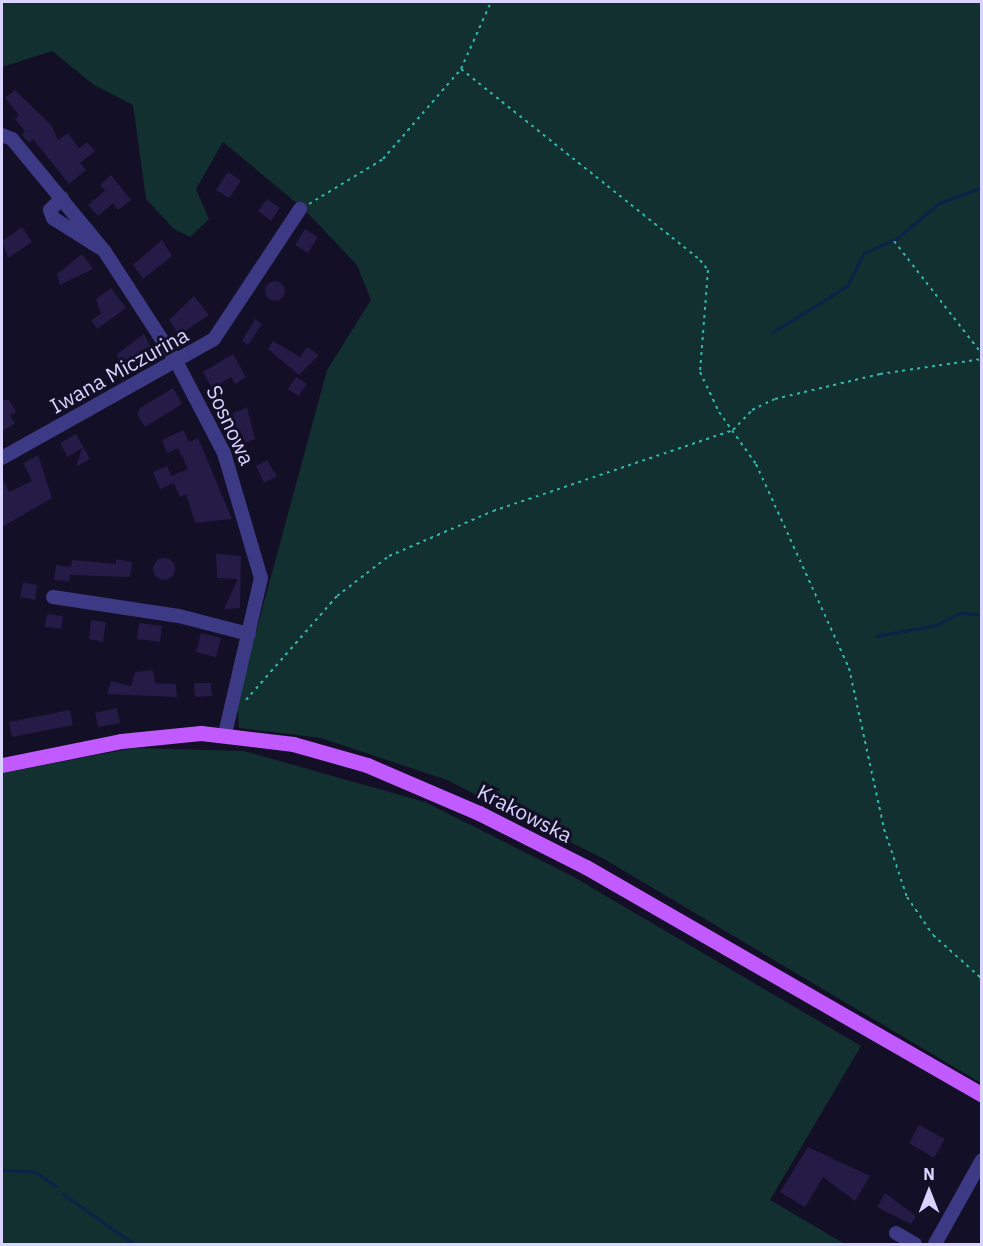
<!DOCTYPE html>
<html>
<head>
<meta charset="utf-8">
<style>
  body { margin:0 }
  #map { position:relative; width:983px; height:1246px; overflow:hidden; background:#130f26; font-family:"IBM Plex Sans",sans-serif }
  div>[style] { position:absolute }
  .green>* { inset:0; background:#12302f }
  .stream>* { height:3px; margin:-1.5px; padding:0 1.5px; transform-origin:1.5px; border-radius:1.5px; background:#0c2248 }
  .building>* { inset:0; background:#241b47 }
  .round { border-radius:50% }
  .path>* { height:2px; margin-top:-1px; transform-origin:0; background:repeating-linear-gradient(90deg,#2fb8b0 0 3px,transparent 0 7.5px) }
  .minor>* { height:14px; margin:-7px; padding:0 7px; transform-origin:7px; border-radius:7px; background:#3d3a85 }
  .major>* { height:15px; margin:-7.5px; padding:0 7.5px; transform-origin:7.5px; border-radius:7.5px; background:#c25bff }
  span { translate:-50% -50%; white-space:nowrap; text-align:center; line-height:1.15; -webkit-text-stroke:6px #130f26; paint-order:stroke }
  .street-label { font-size:21px; color:#d9d4ff }
  .frame { position:absolute; inset:0; border:3px solid #d9d4ff; pointer-events:none }
  .north { position:absolute; left:899px; top:1162px; width:60px; height:60px; -webkit-text-stroke:4px #130f26; paint-order:stroke; rotate:0deg; font-size:16px; font-weight:700; line-height:24px; text-align:center; color:#d9d4ff }
  .north::after { content:''; display:block; margin:auto; width:21px; height:27px; background:#d9d4ff; clip-path:polygon(50% 0,100% 100%,50% 72%,0 100%) }
</style>
</head>
<body>
<div id="map">
  <div class="green">
    <div style="clip-path:polygon(2px 2px,981px 2px,981px 1083px,604px 859px,447px 780px,321px 738px,239px 728px,237px 702px,327px 370px,371px 300px,357px 265px,305px 210px,223px 142px,196px 189px,209px 219px,190px 237px,174px 229px,146px 199px,133px 105px,94px 85px,52px 51px,2px 67px)"></div>
    <div style="clip-path:polygon(134px 748px,244px 751px,425px 802px,572px 876px,861px 1046px,770px 1200px,845px 1244px,2px 1244px,2px 773px)"></div>
  </div>
  <div class="stream">
    <div style="left:773px;top:332px;width:87px;rotate:-31.9deg"></div>
    <div style="left:847px;top:286px;width:37px;rotate:-63deg"></div>
    <div style="left:864px;top:253px;width:36px;rotate:-24deg"></div>
    <div style="left:897px;top:238px;width:55px;rotate:-39.8deg"></div>
    <div style="left:939px;top:203px;width:46px;rotate:-20.4deg"></div>
    <div style="left:876px;top:636px;width:61px;rotate:-10.4deg"></div>
    <div style="left:936px;top:625px;width:27px;rotate:-27deg"></div>
    <div style="left:960px;top:613px;width:22px;rotate:3deg"></div>
    <div style="left:2px;top:1170px;width:34px;rotate:3deg"></div>
    <div style="left:36px;top:1172px;width:24px;rotate:36deg"></div>
    <div style="left:63px;top:1194px;width:87px;rotate:35.2deg"></div>
  </div>
  <div class="building">
    <div style="clip-path:polygon(15px 90px,51px 125px,58px 140px,68px 133px,79px 148px,87px 142px,95px 151px,80px 163px,86px 170px,69px 184px,33px 139px,29px 143px,22px 135px,25px 131px,15px 119px,19px 115px,5px 98px)"></div>
    <div style="clip-path:polygon(228px 172px,241px 181px,229px 198px,216px 190px)"></div>
    <div style="clip-path:polygon(111px 175px,131px 200px,118px 210px,113px 203px,98px 216px,88px 205px,105px 191px,100px 185px)"></div>
    <div style="clip-path:polygon(267px 199px,280px 208px,271px 221px,258px 211px)"></div>
    <div style="clip-path:polygon(22px 227px,32px 242px,8px 258px,2px 241px)"></div>
    <div style="clip-path:polygon(305px 229px,318px 237px,308px 253px,295px 245px)"></div>
    <div style="clip-path:polygon(162px 240px,172px 256px,143px 279px,133px 265px)"></div>
    <div style="clip-path:polygon(82px 254px,93px 269px,60px 285px,57px 274px)"></div>
    <div class="round" style="left:265px;top:281px;width:20px;height:20px"></div>
    <div style="clip-path:polygon(111px 288px,126px 308px,97px 329px,91px 320px,101px 314px,96px 299px)"></div>
    <div style="clip-path:polygon(194px 296px,209px 315px,179px 335px,169px 320px)"></div>
    <div style="clip-path:polygon(255px 319px,262px 324px,248px 345px,242px 341px)"></div>
    <div style="clip-path:polygon(144px 334px,152px 350px,121px 366px,117px 354px)"></div>
    <div style="clip-path:polygon(273px 341px,300px 357px,307px 347px,319px 355px,299px 375px,268px 349px)"></div>
    <div style="clip-path:polygon(233px 354px,246px 377px,235px 384px,231px 377px,212px 388px,203px 372px)"></div>
    <div style="clip-path:polygon(296px 377px,307px 384px,299px 396px,288px 389px)"></div>
    <div style="clip-path:polygon(173px 388px,182px 404px,145px 427px,137px 414px,140px 408px)"></div>
    <div style="clip-path:polygon(2px 400px,9px 400px,16px 412px,10px 415px,15px 424px,2px 431px)"></div>
    <div style="clip-path:polygon(247px 407px,255px 439px,242px 444px,227px 416px)"></div>
    <div style="clip-path:polygon(183px 430px,189px 442px,198px 438px,232px 519px,195px 523px,186px 494px,180px 497px,174px 483px,160px 489px,153px 472px,167px 466px,171px 476px,188px 469px,178px 448px,167px 453px,162px 440px)"></div>
    <div style="clip-path:polygon(76px 434px,90px 459px,76px 467px,82px 448px,68px 457px,60px 443px)"></div>
    <div style="clip-path:polygon(38px 455px,52px 498px,2px 527px,2px 478px,9px 492px,32px 481px,23px 463px)"></div>
    <div style="clip-path:polygon(267px 460px,277px 476px,264px 483px,256px 466px)"></div>
    <div style="clip-path:polygon(216px 554px,241px 556px,240px 608px,224px 609px,238px 579px,217px 578px)"></div>
    <div class="round" style="left:153px;top:558px;width:22px;height:22px"></div>
    <div style="clip-path:polygon(116px 559px,132px 562px,130px 577px,70px 575px,71px 567px,69px 581px,54px 580px,56px 565px,71px 567px,72px 560px,116px 564px)"></div>
    <div style="clip-path:polygon(23px 582px,37px 585px,35px 600px,20px 597px)"></div>
    <div style="clip-path:polygon(47px 614px,63px 616px,61px 629px,45px 627px)"></div>
    <div style="clip-path:polygon(91px 620px,106px 622px,103px 642px,89px 639px)"></div>
    <div style="clip-path:polygon(139px 623px,162px 626px,160px 642px,137px 639px)"></div>
    <div style="clip-path:polygon(201px 633px,221px 638px,216px 657px,196px 652px)"></div>
    <div style="clip-path:polygon(153px 670px,155px 683px,176px 684px,177px 697px,107px 694px,111px 681px,131px 686px,135px 672px)"></div>
    <div style="clip-path:polygon(194px 683px,211px 683px,212px 696px,195px 697px)"></div>
    <div style="clip-path:polygon(117px 708px,120px 723px,98px 727px,95px 713px)"></div>
    <div style="clip-path:polygon(70px 710px,73px 725px,12px 737px,9px 722px)"></div>
    <div style="clip-path:polygon(919px 1125px,945px 1139px,934px 1158px,909px 1143px)"></div>
    <div style="clip-path:polygon(808px 1147px,870px 1176px,855px 1201px,823px 1177px,805px 1207px,780px 1192px)"></div>
    <div style="clip-path:polygon(885px 1193px,916px 1216px,911px 1224px,877px 1207px)"></div>
  </div>
  <div class="path">
    <div style="left:461px;top:69px;width:73px;rotate:-65.9deg"></div>
    <div style="left:309px;top:204px;width:87px;rotate:-31.3deg"></div>
    <div style="left:383px;top:159px;width:119px;rotate:-49.1deg"></div>
    <div style="left:461px;top:69px;width:306px;rotate:38.6deg"></div>
    <div style="left:700px;top:260px;width:13px;rotate:51deg"></div>
    <div style="left:708px;top:270px;width:102px;rotate:94.5deg"></div>
    <div style="left:700px;top:372px;width:44px;rotate:64.6deg"></div>
    <div style="left:719px;top:412px;width:64px;rotate:54.6deg"></div>
    <div style="left:756px;top:464px;width:224px;rotate:65.5deg"></div>
    <div style="left:849px;top:668px;width:165px;rotate:77.7deg"></div>
    <div style="left:884px;top:829px;width:72px;rotate:71.3deg"></div>
    <div style="left:907px;top:897px;width:46px;rotate:55.6deg"></div>
    <div style="left:933px;top:935px;width:66px;rotate:41.9deg"></div>
    <div style="left:894px;top:241px;width:143px;rotate:52.1deg"></div>
    <div style="left:246px;top:700px;width:138px;rotate:-48.8deg"></div>
    <div style="left:337px;top:596px;width:66px;rotate:-37.6deg"></div>
    <div style="left:389px;top:556px;width:113px;rotate:-23.4deg"></div>
    <div style="left:493px;top:511px;width:253px;rotate:-18.6deg"></div>
    <div style="left:733px;top:430px;width:28px;rotate:-46deg"></div>
    <div style="left:752px;top:410px;width:25px;rotate:-26deg"></div>
    <div style="left:775px;top:399px;width:108px;rotate:-13.4deg"></div>
    <div style="left:880px;top:374px;width:103px;rotate:-8.4deg"></div>
  </div>
  <div class="minor">
    <div style="left:2px;top:135px;width:11px;rotate:22deg"></div>
    <div style="left:12px;top:139px;width:146px;rotate:50.5deg"></div>
    <div style="left:105px;top:252px;width:132px;rotate:57deg"></div>
    <div style="left:177px;top:363px;width:102px;rotate:62.4deg"></div>
    <div style="left:224px;top:453px;width:130px;rotate:73.5deg"></div>
    <div style="left:261px;top:578px;width:160px;rotate:103deg"></div>
    <div style="left:62px;top:198px;width:17px;rotate:135deg"></div>
    <div style="left:50px;top:210px;width:9px;rotate:69deg"></div>
    <div style="left:53px;top:218px;width:56px;rotate:32.6deg"></div>
    <div style="left:2px;top:458px;width:243px;rotate:-29.3deg"></div>
    <div style="left:214px;top:339px;width:156px;rotate:-56.5deg"></div>
    <div style="left:53px;top:597px;width:127px;rotate:8.6deg"></div>
    <div style="left:179px;top:616px;width:72px;rotate:14.4deg"></div>
    <div style="left:896px;top:1233px;width:22px;rotate:30deg"></div>
    <div style="left:935px;top:1244px;width:96px;rotate:-60.8deg"></div>
  </div>
  <div class="major">
    <div style="left:2px;top:765px;width:121px;rotate:-11.4deg"></div>
    <div style="left:121px;top:741px;width:80px;rotate:-5.7deg"></div>
    <div style="left:201px;top:733px;width:93px;rotate:6.8deg"></div>
    <div style="left:293px;top:744px;width:77px;rotate:15.8deg"></div>
    <div style="left:367px;top:765px;width:122px;rotate:23.2deg"></div>
    <div style="left:479px;top:813px;width:120px;rotate:26.8deg"></div>
    <div style="left:586px;top:867px;width:457px;rotate:29.9deg"></div>
  </div>
  <div class="street-label">
    <span style="left:119px;top:370px;rotate:-29deg">Iwana Miczurina</span>
    <span style="left:231px;top:425px;rotate:65deg">Sosnowa</span>
    <span style="left:525px;top:813px;rotate:27deg">Krakowska</span>
  </div>
  <div class="frame"></div>
  <div class="north">N</div>
</div>
</body>
</html>
